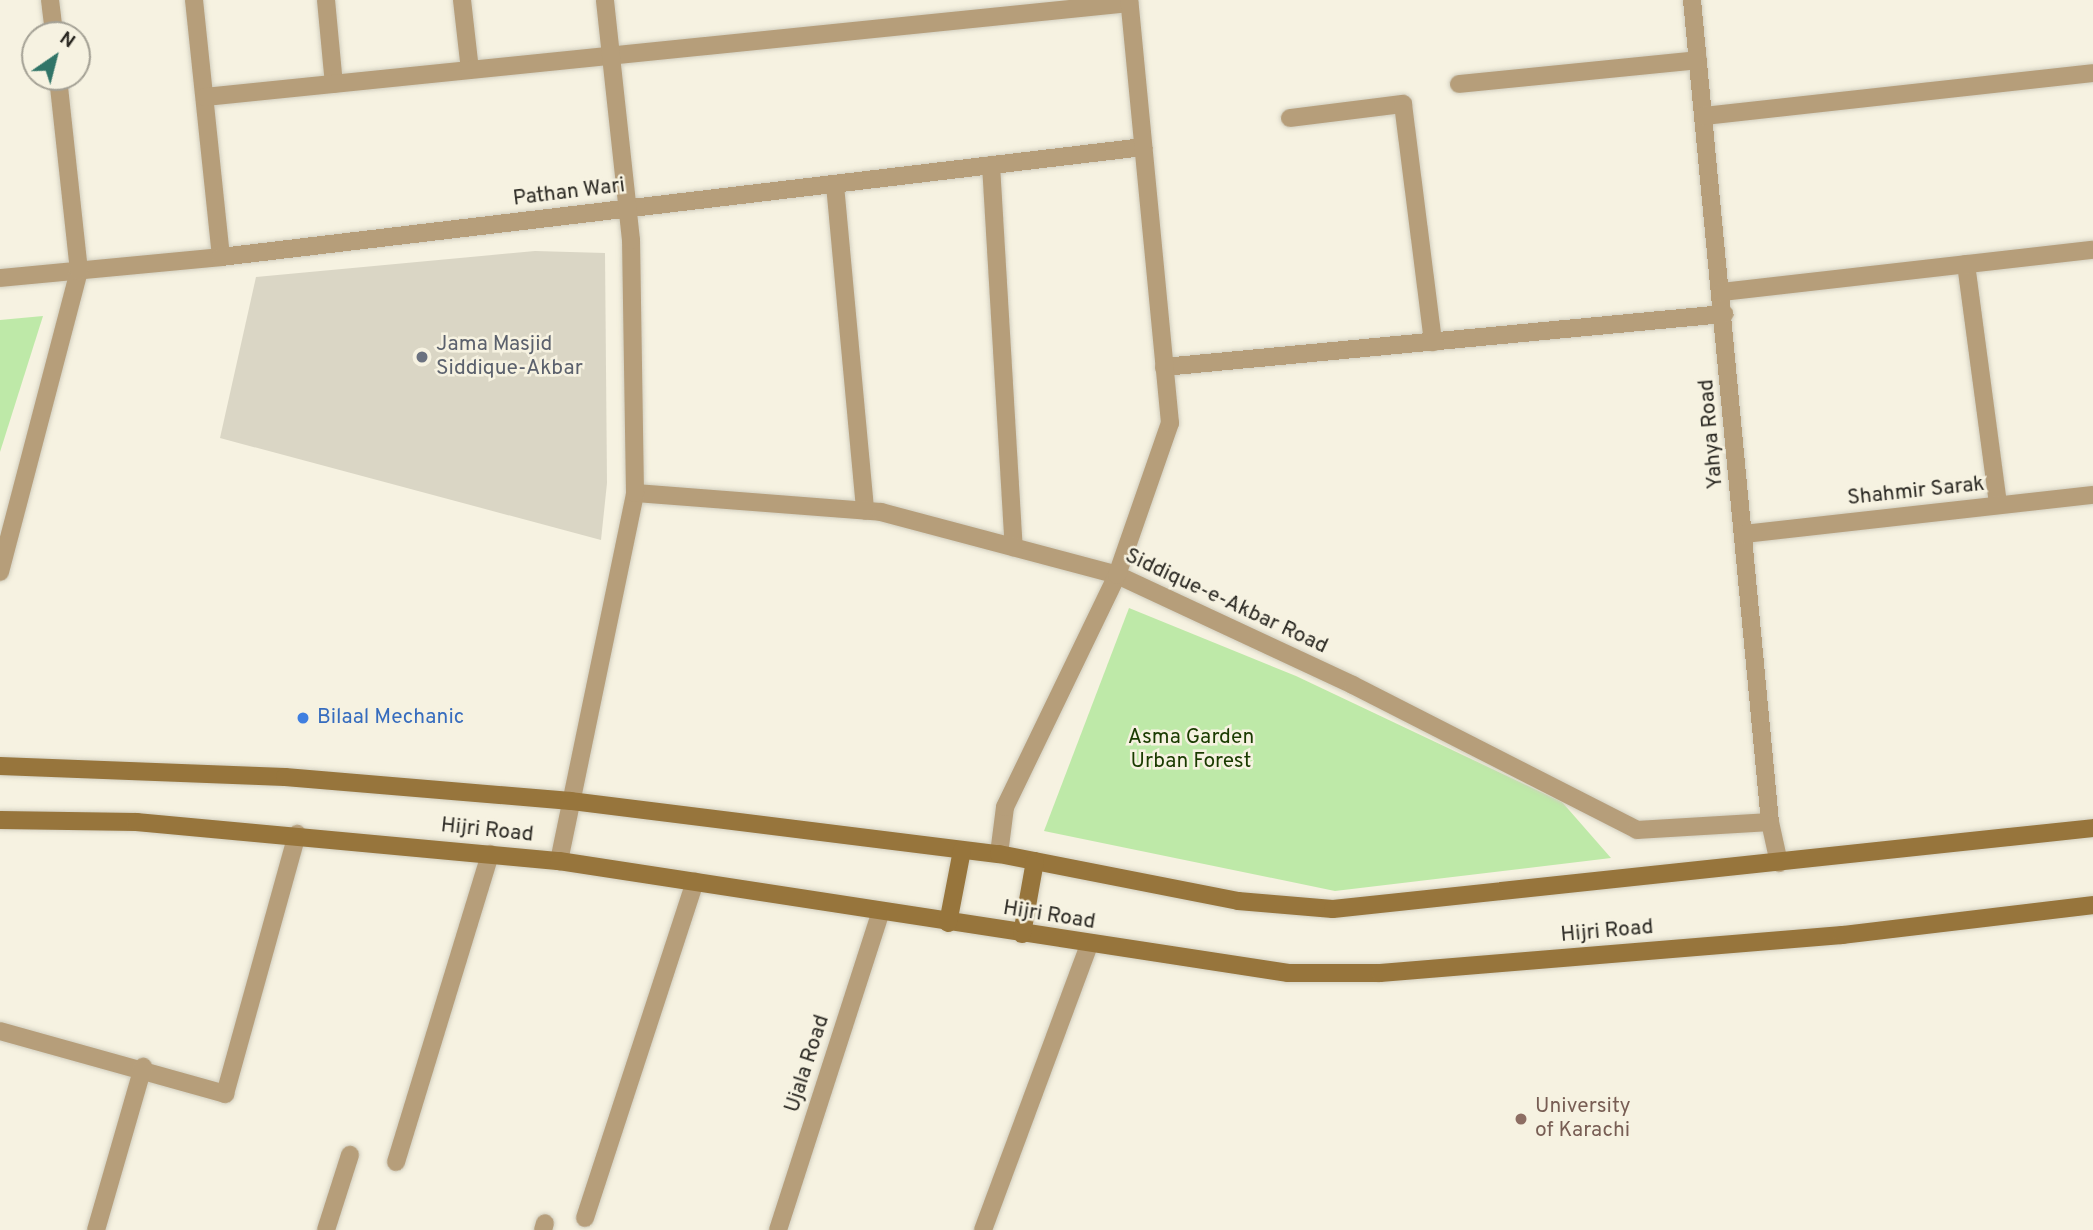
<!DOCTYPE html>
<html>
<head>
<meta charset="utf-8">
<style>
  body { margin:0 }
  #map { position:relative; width:2093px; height:1230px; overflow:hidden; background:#f6f2e1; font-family:Overpass,sans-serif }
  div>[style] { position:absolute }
  .green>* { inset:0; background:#bee9a8 }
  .building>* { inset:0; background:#dad6c5 }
  .roads { filter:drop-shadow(0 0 2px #d1cebf) drop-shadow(0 0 2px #d1cebf) }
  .lane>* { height:18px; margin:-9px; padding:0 9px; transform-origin:9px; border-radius:9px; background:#b69e7a }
  .street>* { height:18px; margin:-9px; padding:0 9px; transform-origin:9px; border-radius:9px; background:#b69e7a }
  .secondary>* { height:18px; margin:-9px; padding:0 9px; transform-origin:9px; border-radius:9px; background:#97753c }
  .dots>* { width:19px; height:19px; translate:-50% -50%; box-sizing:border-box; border:4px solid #f6f2e1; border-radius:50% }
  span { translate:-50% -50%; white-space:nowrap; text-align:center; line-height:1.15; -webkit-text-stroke:5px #f6f2e1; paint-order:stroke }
  .street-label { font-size:21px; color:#2a2822 }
  .worship-label { font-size:21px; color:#5b616d }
  .left { translate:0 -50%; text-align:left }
  .shop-label { font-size:21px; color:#366cbe }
  .park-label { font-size:21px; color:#1a3b00 }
  .education-label { font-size:21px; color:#785e54 }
  .north { position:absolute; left:21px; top:21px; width:70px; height:70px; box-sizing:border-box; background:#f6f2e1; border:2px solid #a4a195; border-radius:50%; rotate:35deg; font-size:19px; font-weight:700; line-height:28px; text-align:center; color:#2a2822 }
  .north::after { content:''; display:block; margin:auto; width:24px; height:32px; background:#317568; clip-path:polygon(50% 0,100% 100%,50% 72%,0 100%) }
</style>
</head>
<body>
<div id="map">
  <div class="green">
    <div style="clip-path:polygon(43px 316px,0 452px,0 320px)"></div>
    <div style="clip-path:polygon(1129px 608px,1296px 676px,1562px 802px,1611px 858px,1335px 891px,1044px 831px)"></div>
  </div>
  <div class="building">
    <div style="clip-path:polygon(535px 251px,605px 253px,607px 483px,601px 540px,220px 438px,256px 277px)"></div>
  </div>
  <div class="roads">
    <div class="lane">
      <div style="left:1459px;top:84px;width:240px;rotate:-5.7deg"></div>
      <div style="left:1290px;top:118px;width:114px;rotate:-7.1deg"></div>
      <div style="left:1403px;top:104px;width:240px;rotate:82.8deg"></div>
      <div style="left:1966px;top:264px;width:243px;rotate:82.4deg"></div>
    </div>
    <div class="street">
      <div style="left:50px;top:0;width:35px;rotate:83deg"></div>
      <div style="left:194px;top:0;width:258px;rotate:84deg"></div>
      <div style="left:326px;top:0;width:84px;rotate:84.6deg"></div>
      <div style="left:462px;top:0;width:70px;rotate:83.5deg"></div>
      <div style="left:1692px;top:0;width:826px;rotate:84.58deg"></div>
      <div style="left:1770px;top:822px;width:42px;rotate:77.6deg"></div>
      <div style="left:205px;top:97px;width:929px;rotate:-5.81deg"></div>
      <div style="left:1704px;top:116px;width:391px;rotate:-6.3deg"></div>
      <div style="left:991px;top:165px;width:383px;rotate:86.6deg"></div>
      <div style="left:835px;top:185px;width:327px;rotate:84.7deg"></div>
      <div style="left:0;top:278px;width:222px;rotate:-5.4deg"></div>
      <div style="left:221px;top:257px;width:929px;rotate:-6.8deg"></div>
      <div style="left:1722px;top:292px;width:373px;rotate:-6.5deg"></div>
      <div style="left:1164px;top:367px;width:563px;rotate:-5.41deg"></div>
      <div style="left:635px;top:493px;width:247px;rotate:4.4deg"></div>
      <div style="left:881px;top:512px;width:244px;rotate:14.9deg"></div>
      <div style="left:1117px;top:575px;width:260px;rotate:25deg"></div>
      <div style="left:1353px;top:685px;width:319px;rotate:27deg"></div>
      <div style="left:1637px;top:830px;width:133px;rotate:-3.4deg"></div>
      <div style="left:1744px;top:534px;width:351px;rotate:-6.4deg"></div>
      <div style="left:0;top:572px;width:311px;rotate:-75.3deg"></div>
      <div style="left:79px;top:271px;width:195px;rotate:-96.2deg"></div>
      <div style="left:999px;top:854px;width:47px;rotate:-82.7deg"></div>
      <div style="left:1005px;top:807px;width:258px;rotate:-64.2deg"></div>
      <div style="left:1117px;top:575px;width:161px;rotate:-70.8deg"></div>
      <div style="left:1170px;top:423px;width:425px;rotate:-95.5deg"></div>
      <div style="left:559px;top:861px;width:376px;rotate:-78.3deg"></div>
      <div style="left:635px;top:493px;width:253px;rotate:-90.9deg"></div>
      <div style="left:631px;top:240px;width:241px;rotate:-96.2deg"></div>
      <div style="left:0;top:1031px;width:234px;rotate:15.6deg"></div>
      <div style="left:225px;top:1094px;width:270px;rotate:-74.5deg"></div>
      <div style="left:396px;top:1162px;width:322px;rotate:-73deg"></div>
      <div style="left:585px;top:1218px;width:354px;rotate:-71.9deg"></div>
      <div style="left:96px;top:1230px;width:170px;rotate:-73.9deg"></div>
      <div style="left:326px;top:1230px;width:79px;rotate:-72.3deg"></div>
      <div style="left:543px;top:1230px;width:7px;rotate:-74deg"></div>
      <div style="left:778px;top:1230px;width:334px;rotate:-72.1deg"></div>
      <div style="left:983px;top:1230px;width:304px;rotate:-69.6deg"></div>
    </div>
    <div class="secondary">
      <div style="left:0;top:766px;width:285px;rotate:2.2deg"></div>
      <div style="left:285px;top:777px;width:287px;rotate:4.8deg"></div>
      <div style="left:571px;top:801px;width:431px;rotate:7.1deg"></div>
      <div style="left:999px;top:854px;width:244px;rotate:11.1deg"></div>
      <div style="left:1238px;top:901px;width:95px;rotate:4.8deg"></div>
      <div style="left:1333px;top:909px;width:764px;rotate:-6.08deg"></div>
      <div style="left:0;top:820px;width:137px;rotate:0.8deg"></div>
      <div style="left:137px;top:822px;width:424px;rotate:5.3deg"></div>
      <div style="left:559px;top:861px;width:738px;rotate:8.73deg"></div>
      <div style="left:1288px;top:973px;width:92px"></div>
      <div style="left:1380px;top:973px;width:464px;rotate:-4.7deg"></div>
      <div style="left:1842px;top:935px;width:253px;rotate:-6.8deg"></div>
      <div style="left:948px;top:923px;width:74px;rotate:-79.1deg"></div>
      <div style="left:1022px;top:934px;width:74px;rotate:-79.9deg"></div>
    </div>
  </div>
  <div class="dots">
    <div style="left:422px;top:357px;background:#6b7280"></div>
    <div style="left:303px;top:718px;background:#3f7fe0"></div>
    <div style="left:1521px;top:1119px;background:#8d6e63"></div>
  </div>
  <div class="street-label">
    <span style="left:569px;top:193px;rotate:-7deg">Pathan Wari</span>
    <span style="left:1712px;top:434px;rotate:-95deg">Yahya Road</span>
    <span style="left:1916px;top:492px;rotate:-6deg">Shahmir Sarak</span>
    <span style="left:1226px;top:602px;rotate:25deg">Siddique-e-Akbar Road</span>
    <span style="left:487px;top:831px;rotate:6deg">Hijri Road</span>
    <span style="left:1049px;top:916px;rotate:9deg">Hijri Road</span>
    <span style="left:1607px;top:932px;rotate:-5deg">Hijri Road</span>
    <span style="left:808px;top:1064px;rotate:-72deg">Ujala Road</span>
  </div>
  <div class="worship-label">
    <span class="left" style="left:436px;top:357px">Jama Masjid<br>Siddique-Akbar</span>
  </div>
  <div class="shop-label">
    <span class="left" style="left:317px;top:718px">Bilaal Mechanic</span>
  </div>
  <div class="park-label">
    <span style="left:1191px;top:750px">Asma Garden<br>Urban Forest</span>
  </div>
  <div class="education-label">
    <span class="left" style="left:1535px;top:1119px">University<br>of Karachi</span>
  </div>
  <div class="north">N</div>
</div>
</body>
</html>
